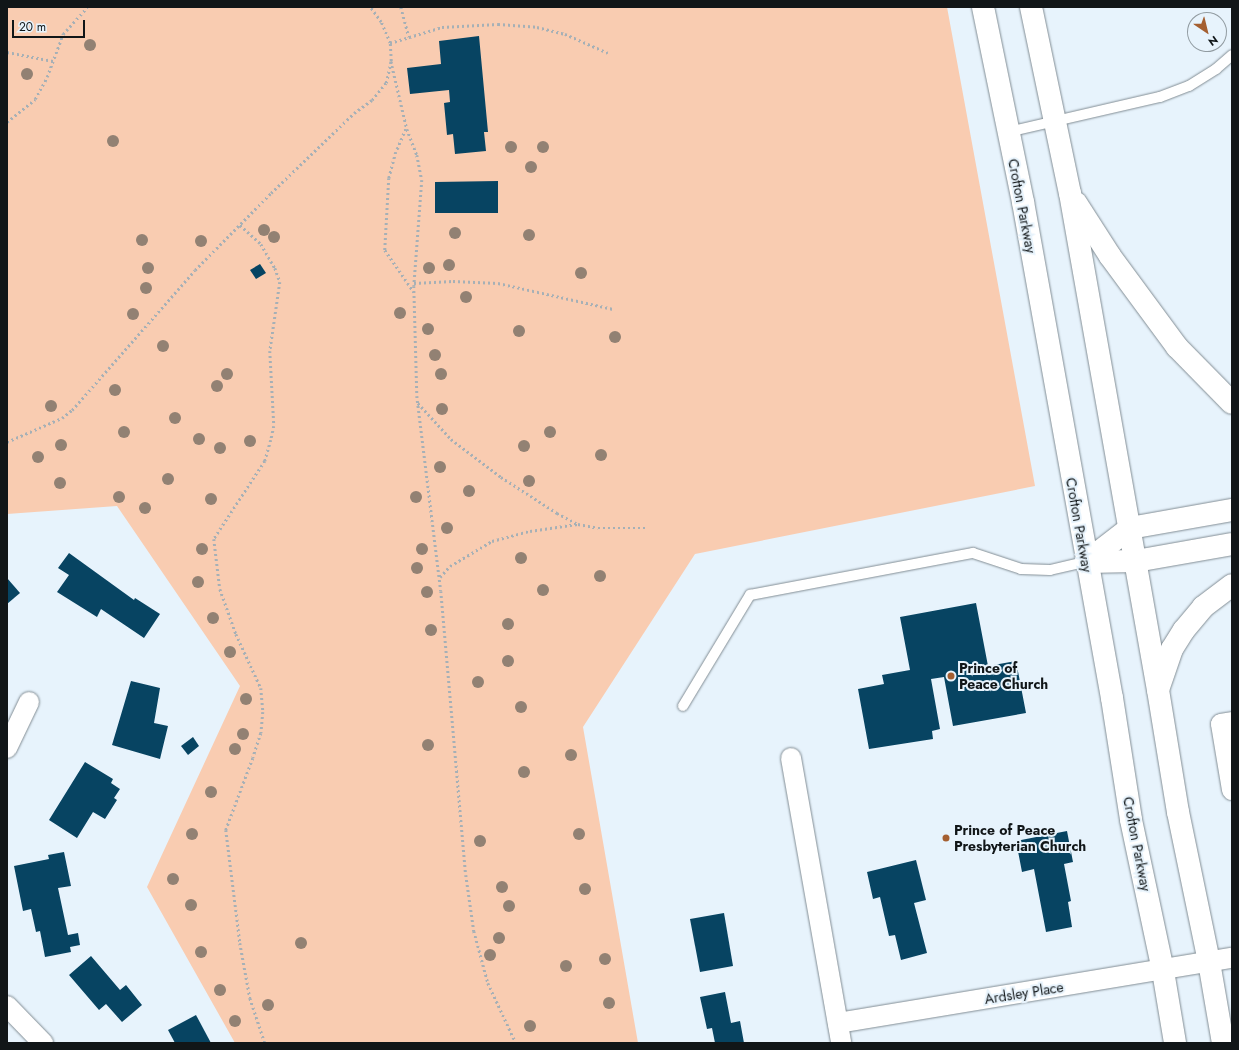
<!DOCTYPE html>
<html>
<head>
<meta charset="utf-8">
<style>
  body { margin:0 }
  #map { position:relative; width:1239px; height:1050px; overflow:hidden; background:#e7f3fc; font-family:Jost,sans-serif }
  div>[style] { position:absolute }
  .green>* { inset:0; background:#f9ccb1 }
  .building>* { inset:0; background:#074462 }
  .path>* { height:2.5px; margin-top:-1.25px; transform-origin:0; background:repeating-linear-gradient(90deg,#a6b0b6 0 2px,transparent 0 5px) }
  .roads { filter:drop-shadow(0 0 1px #828d94) drop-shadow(0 0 1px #828d94) }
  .service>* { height:10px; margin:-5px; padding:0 5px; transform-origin:5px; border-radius:5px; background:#fff }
  .minor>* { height:20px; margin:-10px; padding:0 10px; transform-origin:10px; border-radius:10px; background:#fff }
  .tertiary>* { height:22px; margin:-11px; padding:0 11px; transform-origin:11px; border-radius:11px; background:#fff }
  .trees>* { width:12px; height:12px; margin:-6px; border-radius:50%; background:#928173 }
  .dots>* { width:11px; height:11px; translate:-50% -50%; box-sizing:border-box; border:2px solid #e7f3fc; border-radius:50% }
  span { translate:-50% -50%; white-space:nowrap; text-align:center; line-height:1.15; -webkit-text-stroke:4px #e7f3fc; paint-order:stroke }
  .street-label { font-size:14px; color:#111618 }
  .poi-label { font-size:14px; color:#111618; font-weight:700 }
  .left { translate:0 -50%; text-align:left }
  .frame { position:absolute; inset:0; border:8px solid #111618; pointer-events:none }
  .north { position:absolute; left:1187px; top:12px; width:40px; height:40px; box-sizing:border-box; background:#e7f3fc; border:1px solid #919ba1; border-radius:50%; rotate:145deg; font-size:11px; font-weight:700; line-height:16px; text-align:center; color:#111618 }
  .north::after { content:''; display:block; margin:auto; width:14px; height:18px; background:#a45f31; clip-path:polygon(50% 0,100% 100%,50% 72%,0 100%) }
  .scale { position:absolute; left:12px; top:20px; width:73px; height:18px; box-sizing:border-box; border:2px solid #111618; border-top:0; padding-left:5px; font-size:12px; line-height:14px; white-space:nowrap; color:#111618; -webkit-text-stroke:3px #e7f3fc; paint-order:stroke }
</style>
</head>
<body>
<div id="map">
  <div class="green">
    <div style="clip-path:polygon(7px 7px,947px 7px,1035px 486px,695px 554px,583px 727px,638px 1043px,235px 1043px,147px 887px,240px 686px,117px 506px,7px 514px)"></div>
  </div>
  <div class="building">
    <div style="clip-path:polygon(479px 36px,488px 132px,484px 132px,486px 151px,455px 154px,453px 134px,447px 135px,444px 103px,450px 102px,449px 90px,410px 94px,407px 68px,441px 64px,439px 41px)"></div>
    <div style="clip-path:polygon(498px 181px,498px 213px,435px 213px,435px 182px)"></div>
    <div style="clip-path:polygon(260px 264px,266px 273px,256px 279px,250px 270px)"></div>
    <div style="clip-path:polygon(69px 553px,134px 600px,135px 598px,160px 614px,144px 638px,101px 609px,97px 617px,57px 592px,69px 575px,58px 568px)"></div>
    <div style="clip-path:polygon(7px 578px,20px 593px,7px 604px)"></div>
    <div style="clip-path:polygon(976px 603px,988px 666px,1016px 661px,1026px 713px,953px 726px,944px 677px,931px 679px,940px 729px,932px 731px,933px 739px,869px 749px,858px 689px,884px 684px,882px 675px,910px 670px,900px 617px)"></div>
    <div style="clip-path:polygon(131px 681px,160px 688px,154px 723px,168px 726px,160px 759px,112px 745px)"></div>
    <div style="clip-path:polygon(193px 737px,199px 746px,188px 755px,181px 746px)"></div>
    <div style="clip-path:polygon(85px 762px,113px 779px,111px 783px,120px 789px,114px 798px,117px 800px,105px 819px,93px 812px,77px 838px,49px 820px)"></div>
    <div style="clip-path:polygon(1067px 831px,1073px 862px,1064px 864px,1071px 901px,1068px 902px,1072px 927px,1046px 932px,1034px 869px,1022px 872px,1016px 841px)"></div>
    <div style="clip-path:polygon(64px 852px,71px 886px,58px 888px,68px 935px,78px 933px,80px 945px,70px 947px,71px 952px,45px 957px,40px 931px,36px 932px,31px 909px,23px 911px,14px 866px,49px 859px,48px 855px)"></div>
    <div style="clip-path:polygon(916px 860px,926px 900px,914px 903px,927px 953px,901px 960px,895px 935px,889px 936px,880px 897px,873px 899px,867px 872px)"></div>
    <div style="clip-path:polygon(724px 913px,733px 966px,700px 972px,690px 919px)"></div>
    <div style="clip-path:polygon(91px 956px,120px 990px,126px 985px,142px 1005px,122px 1022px,106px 1004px,99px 1010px,69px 975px)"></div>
    <div style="clip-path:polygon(725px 992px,731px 1023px,740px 1021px,744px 1043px,715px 1043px,712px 1028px,707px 1029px,700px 997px)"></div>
    <div style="clip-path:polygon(196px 1015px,211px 1043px,175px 1043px,168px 1030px)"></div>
  </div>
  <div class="path">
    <div style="left:401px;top:7px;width:31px;rotate:75deg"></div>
    <div style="left:390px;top:43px;width:54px;rotate:-17.1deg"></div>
    <div style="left:442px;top:27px;width:56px;rotate:-3.1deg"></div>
    <div style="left:498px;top:24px;width:39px;rotate:4deg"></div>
    <div style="left:537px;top:27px;width:29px;rotate:14deg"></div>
    <div style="left:565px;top:34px;width:47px;rotate:23.8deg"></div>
    <div style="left:7px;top:52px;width:47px;rotate:11.1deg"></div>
    <div style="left:391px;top:61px;width:70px;rotate:76.8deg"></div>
    <div style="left:407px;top:129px;width:28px;rotate:69deg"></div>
    <div style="left:417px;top:155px;width:25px;rotate:79deg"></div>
    <div style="left:422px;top:180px;width:106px;rotate:94.3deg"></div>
    <div style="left:414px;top:286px;width:110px;rotate:88.4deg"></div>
    <div style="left:417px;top:396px;width:196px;rotate:83deg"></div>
    <div style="left:441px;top:591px;width:285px;rotate:85deg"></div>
    <div style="left:466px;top:875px;width:57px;rotate:81.9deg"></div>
    <div style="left:474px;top:931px;width:54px;rotate:74.9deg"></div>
    <div style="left:488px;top:983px;width:66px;rotate:65deg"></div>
    <div style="left:7px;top:122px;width:36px;rotate:-39deg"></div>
    <div style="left:35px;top:99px;width:25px;rotate:-61deg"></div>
    <div style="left:47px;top:77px;width:46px;rotate:-69.6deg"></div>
    <div style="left:63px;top:34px;width:36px;rotate:-48deg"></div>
    <div style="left:406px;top:129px;width:25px;rotate:113deg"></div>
    <div style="left:396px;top:152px;width:27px;rotate:105deg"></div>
    <div style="left:389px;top:178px;width:72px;rotate:93.2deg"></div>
    <div style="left:385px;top:250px;width:51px;rotate:55.4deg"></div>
    <div style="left:240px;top:225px;width:28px;rotate:42deg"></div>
    <div style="left:261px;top:244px;width:28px;rotate:60deg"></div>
    <div style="left:275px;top:268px;width:15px;rotate:70deg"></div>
    <div style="left:280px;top:282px;width:70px;rotate:98.2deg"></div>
    <div style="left:270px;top:351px;width:75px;rotate:86.9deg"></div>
    <div style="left:274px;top:426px;width:14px;rotate:102deg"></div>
    <div style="left:271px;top:440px;width:22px;rotate:106deg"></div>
    <div style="left:265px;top:461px;width:93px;rotate:123.2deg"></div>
    <div style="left:214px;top:539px;width:50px;rotate:83.2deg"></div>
    <div style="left:220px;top:589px;width:48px;rotate:70.4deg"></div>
    <div style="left:236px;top:634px;width:60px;rotate:65.2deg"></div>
    <div style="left:261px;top:688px;width:24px;rotate:85deg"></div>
    <div style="left:263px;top:712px;width:21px;rotate:95deg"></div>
    <div style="left:261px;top:733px;width:26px;rotate:108deg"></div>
    <div style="left:253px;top:758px;width:77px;rotate:110.6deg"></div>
    <div style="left:226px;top:830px;width:114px;rotate:82.9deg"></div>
    <div style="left:240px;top:943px;width:56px;rotate:79.7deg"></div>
    <div style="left:250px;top:998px;width:47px;rotate:71.6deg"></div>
    <div style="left:414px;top:283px;width:39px;rotate:-3deg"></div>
    <div style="left:453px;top:281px;width:45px;rotate:2.5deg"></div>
    <div style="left:498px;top:283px;width:118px;rotate:12.7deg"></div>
    <div style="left:418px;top:403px;width:49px;rotate:47.5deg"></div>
    <div style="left:451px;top:439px;width:63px;rotate:37.2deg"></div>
    <div style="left:501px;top:477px;width:67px;rotate:32.7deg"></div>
    <div style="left:557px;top:513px;width:24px;rotate:28deg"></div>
    <div style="left:578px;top:524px;width:20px;rotate:11deg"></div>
    <div style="left:598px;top:528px;width:50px"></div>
    <div style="left:7px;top:442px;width:60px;rotate:-23.6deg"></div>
    <div style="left:62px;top:418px;width:13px;rotate:-39deg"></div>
    <div style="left:72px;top:410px;width:186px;rotate:-48.7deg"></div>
    <div style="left:195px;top:270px;width:108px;rotate:-45.4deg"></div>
    <div style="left:271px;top:193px;width:115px;rotate:-43.9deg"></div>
    <div style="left:354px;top:113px;width:22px;rotate:-36deg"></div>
    <div style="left:372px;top:100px;width:22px;rotate:-51deg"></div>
    <div style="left:386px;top:83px;width:23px;rotate:-77deg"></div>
    <div style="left:391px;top:61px;width:18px;rotate:-93deg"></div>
    <div style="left:390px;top:43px;width:23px;rotate:-113deg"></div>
    <div style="left:381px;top:22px;width:19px;rotate:-126deg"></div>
    <div style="left:440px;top:577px;width:15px;rotate:-48deg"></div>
    <div style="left:450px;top:566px;width:49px;rotate:-30.8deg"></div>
    <div style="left:492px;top:541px;width:39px;rotate:-15deg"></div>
    <div style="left:530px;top:531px;width:48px;rotate:-8.5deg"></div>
  </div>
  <div class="roads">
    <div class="service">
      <div style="left:1008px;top:132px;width:156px;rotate:-13deg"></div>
      <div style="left:1160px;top:97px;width:31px;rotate:-21deg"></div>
      <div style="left:1189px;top:86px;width:32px;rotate:-32deg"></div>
      <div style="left:1216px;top:69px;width:21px;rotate:-41deg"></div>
      <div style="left:683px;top:706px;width:130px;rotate:-58.9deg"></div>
      <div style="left:750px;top:595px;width:227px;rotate:-10.7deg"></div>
      <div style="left:973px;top:553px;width:51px;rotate:18.4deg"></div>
      <div style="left:1021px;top:569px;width:29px;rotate:2deg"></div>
      <div style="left:1050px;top:570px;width:37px;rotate:-13deg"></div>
    </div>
    <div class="minor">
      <div style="left:1232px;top:722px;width:11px;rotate:170deg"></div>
      <div style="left:1221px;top:724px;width:67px;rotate:80.5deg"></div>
      <div style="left:7px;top:748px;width:51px;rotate:-64.4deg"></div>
      <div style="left:791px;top:758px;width:289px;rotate:80deg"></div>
      <div style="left:7px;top:1006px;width:52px;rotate:45.8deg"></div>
      <div style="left:838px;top:1023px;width:399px;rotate:-9.4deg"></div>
    </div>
    <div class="tertiary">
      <div style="left:983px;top:7px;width:199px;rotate:78.4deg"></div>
      <div style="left:1023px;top:202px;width:504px;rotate:79.83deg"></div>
      <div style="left:1112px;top:698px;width:123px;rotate:81.1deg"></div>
      <div style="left:1131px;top:820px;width:154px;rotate:78deg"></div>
      <div style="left:1163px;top:971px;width:73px;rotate:80.5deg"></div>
      <div style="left:1031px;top:7px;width:190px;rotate:78.2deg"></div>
      <div style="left:1070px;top:193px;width:505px;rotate:79.96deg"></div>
      <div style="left:1158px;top:690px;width:124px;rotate:80.7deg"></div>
      <div style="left:1178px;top:812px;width:153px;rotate:78.3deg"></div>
      <div style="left:1209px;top:962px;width:82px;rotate:80.2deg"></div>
      <div style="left:1076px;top:203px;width:63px;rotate:57.3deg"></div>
      <div style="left:1110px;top:256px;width:113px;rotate:53.6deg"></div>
      <div style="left:1177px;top:347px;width:78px;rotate:45.5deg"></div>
      <div style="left:1086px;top:562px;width:56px;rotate:-37.7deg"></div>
      <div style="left:1130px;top:528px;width:104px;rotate:-10deg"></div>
      <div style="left:1086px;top:562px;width:50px;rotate:-1.1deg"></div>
      <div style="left:1136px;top:561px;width:97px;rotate:-10deg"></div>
      <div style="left:1159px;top:687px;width:40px;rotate:-71.1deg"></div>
      <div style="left:1172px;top:649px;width:22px;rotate:-58deg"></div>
      <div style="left:1184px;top:630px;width:30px;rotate:-50deg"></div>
      <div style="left:1203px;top:607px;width:36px;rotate:-37deg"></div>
    </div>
  </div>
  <div class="trees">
    <div style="left:90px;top:45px"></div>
    <div style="left:27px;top:74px"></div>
    <div style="left:113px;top:141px"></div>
    <div style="left:511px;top:147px"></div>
    <div style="left:543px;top:147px"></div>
    <div style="left:531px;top:167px"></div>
    <div style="left:264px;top:230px"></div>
    <div style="left:455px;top:233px"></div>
    <div style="left:529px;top:235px"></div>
    <div style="left:274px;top:237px"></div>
    <div style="left:142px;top:240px"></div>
    <div style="left:201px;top:241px"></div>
    <div style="left:449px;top:265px"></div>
    <div style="left:148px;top:268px"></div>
    <div style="left:429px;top:268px"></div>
    <div style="left:581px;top:273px"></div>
    <div style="left:146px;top:288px"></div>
    <div style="left:466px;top:297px"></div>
    <div style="left:400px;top:313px"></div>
    <div style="left:133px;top:314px"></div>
    <div style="left:428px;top:329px"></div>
    <div style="left:519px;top:331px"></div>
    <div style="left:615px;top:337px"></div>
    <div style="left:163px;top:346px"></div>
    <div style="left:435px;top:355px"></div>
    <div style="left:227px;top:374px"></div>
    <div style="left:441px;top:374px"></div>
    <div style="left:217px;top:386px"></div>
    <div style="left:115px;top:390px"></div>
    <div style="left:51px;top:406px"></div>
    <div style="left:442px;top:409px"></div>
    <div style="left:175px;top:418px"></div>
    <div style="left:124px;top:432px"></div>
    <div style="left:550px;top:432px"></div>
    <div style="left:199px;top:439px"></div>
    <div style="left:250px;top:441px"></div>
    <div style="left:61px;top:445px"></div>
    <div style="left:524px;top:446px"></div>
    <div style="left:220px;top:448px"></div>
    <div style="left:601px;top:455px"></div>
    <div style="left:38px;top:457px"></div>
    <div style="left:440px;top:467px"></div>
    <div style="left:168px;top:479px"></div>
    <div style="left:529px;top:481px"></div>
    <div style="left:60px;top:483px"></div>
    <div style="left:469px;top:491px"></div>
    <div style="left:119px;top:497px"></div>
    <div style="left:416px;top:497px"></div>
    <div style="left:211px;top:499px"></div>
    <div style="left:145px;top:508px"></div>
    <div style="left:447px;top:528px"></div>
    <div style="left:202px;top:549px"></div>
    <div style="left:422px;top:549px"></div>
    <div style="left:521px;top:558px"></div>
    <div style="left:417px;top:568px"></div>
    <div style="left:600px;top:576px"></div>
    <div style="left:198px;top:582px"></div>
    <div style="left:543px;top:590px"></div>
    <div style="left:427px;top:592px"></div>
    <div style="left:213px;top:618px"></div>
    <div style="left:508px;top:624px"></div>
    <div style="left:431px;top:630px"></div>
    <div style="left:230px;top:652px"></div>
    <div style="left:508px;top:661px"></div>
    <div style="left:478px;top:682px"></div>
    <div style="left:246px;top:699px"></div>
    <div style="left:521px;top:707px"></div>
    <div style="left:243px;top:734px"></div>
    <div style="left:428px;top:745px"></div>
    <div style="left:235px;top:749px"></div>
    <div style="left:571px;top:755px"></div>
    <div style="left:524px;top:772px"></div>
    <div style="left:211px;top:792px"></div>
    <div style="left:192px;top:834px"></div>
    <div style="left:579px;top:834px"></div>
    <div style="left:480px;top:841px"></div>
    <div style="left:173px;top:879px"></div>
    <div style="left:502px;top:887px"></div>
    <div style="left:585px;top:889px"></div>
    <div style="left:191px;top:905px"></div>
    <div style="left:509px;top:906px"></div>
    <div style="left:499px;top:938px"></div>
    <div style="left:301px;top:943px"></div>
    <div style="left:201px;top:952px"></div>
    <div style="left:490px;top:955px"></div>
    <div style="left:605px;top:959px"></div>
    <div style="left:566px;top:966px"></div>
    <div style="left:220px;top:990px"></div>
    <div style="left:609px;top:1003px"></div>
    <div style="left:268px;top:1005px"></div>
    <div style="left:235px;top:1021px"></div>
    <div style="left:530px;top:1026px"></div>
  </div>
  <div class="dots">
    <div style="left:951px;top:676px;background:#a45f31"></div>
    <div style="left:946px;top:838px;background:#a45f31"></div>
  </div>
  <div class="street-label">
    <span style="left:1022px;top:206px;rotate:79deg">Crofton Parkway</span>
    <span style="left:1079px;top:525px;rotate:80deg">Crofton Parkway</span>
    <span style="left:1137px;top:844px;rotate:79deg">Crofton Parkway</span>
    <span style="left:1024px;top:993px;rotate:-9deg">Ardsley Place</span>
  </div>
  <div class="poi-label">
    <span class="left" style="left:959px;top:676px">Prince of<br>Peace Church</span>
    <span class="left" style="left:954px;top:838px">Prince of Peace<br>Presbyterian Church</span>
  </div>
  <div class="frame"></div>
  <div class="north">N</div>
  <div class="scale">20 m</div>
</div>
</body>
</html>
